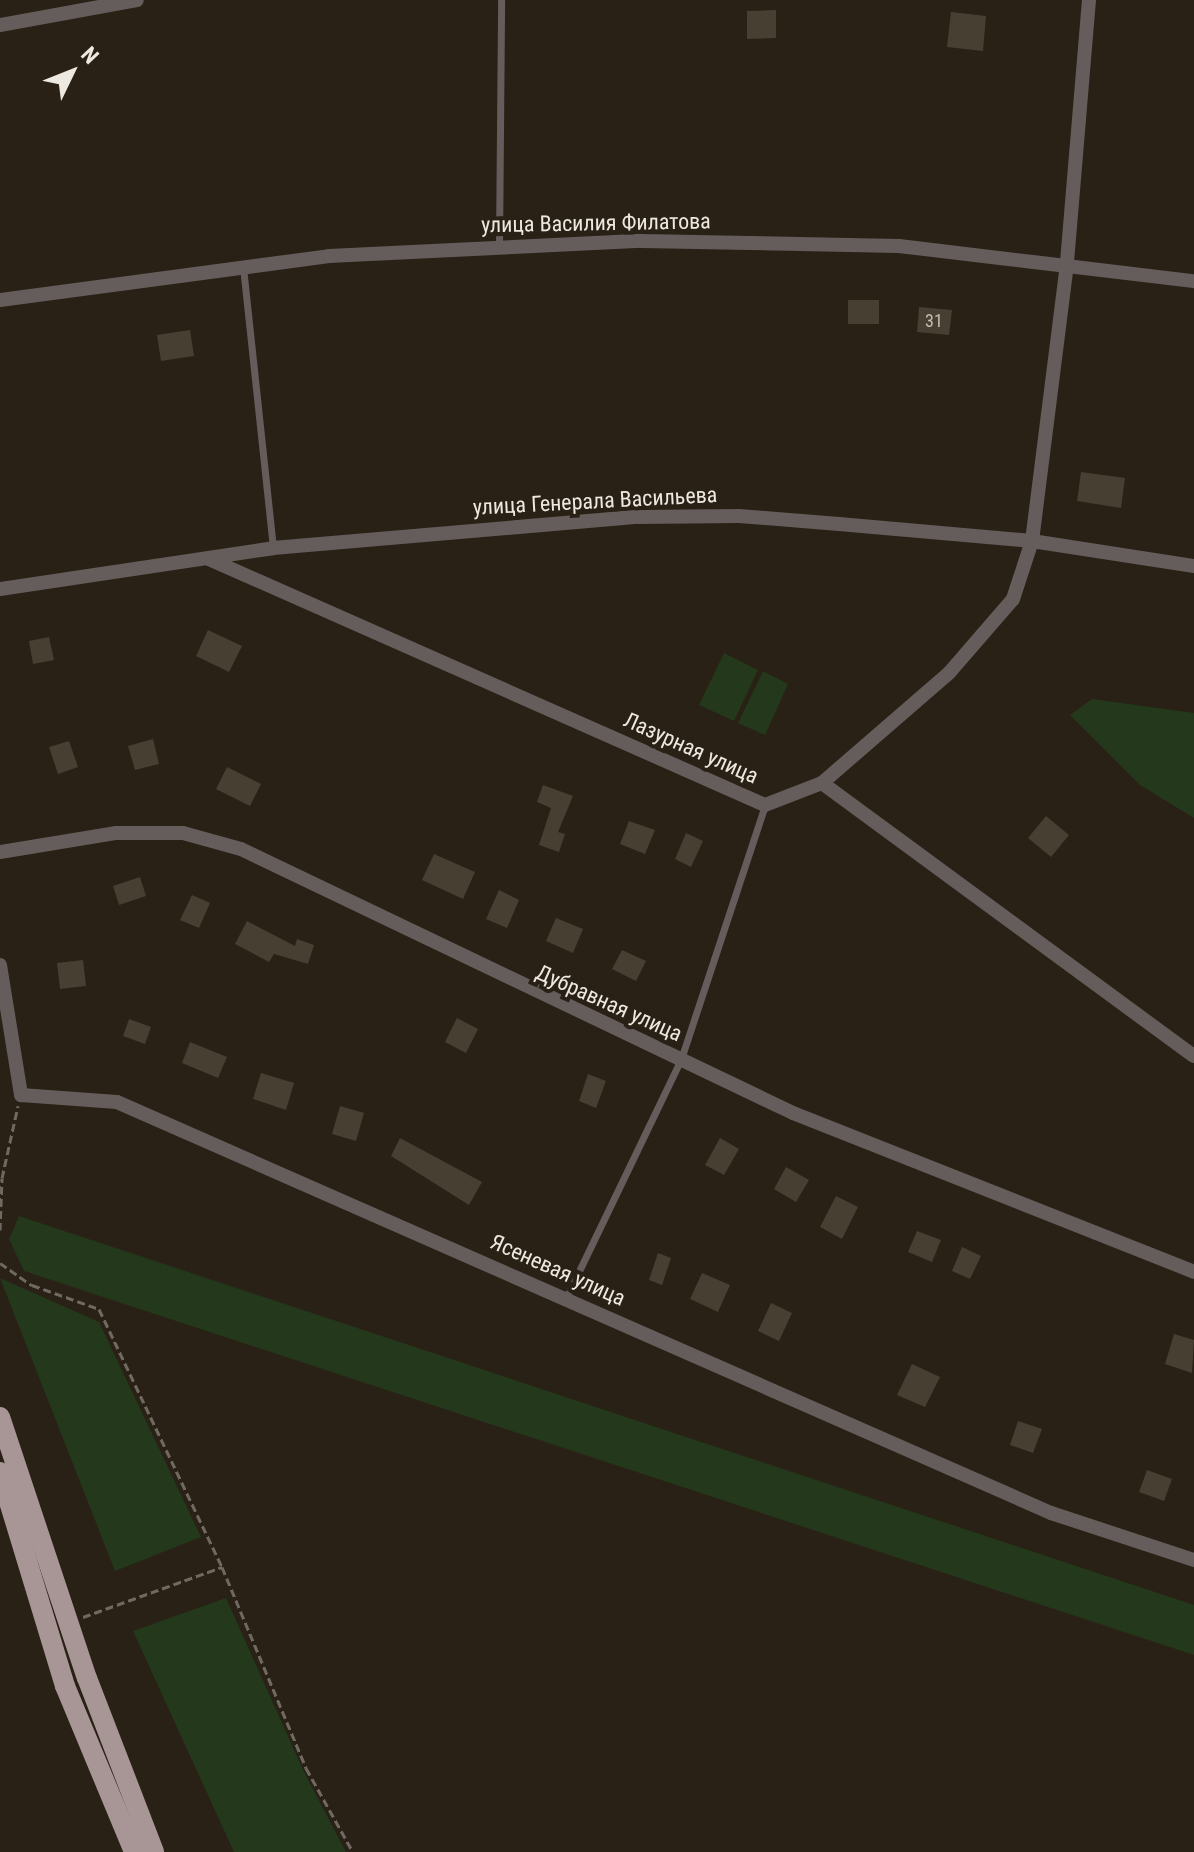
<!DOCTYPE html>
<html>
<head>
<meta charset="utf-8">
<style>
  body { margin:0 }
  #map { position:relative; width:1194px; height:1852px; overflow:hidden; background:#292115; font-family:"Roboto Condensed",sans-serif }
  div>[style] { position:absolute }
  .green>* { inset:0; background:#24381b }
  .building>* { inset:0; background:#473f32 }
  .path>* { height:3px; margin-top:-1.5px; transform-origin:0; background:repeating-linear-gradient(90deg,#70695f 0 8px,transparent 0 12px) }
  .lane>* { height:7px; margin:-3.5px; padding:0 3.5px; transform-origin:3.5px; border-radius:3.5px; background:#655c5c }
  .street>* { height:14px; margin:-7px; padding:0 7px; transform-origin:7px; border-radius:7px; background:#655c5c }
  .primary>* { height:20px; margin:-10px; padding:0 10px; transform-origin:10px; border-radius:10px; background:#a79695 }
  span { translate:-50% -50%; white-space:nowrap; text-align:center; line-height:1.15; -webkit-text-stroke:8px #292115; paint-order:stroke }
  .number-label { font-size:18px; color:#c4beb4 }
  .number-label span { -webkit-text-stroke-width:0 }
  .street-label { font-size:22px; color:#ede8e0 }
  .north { position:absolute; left:32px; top:32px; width:80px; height:80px; -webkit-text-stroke:6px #292115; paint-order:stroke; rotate:47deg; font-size:22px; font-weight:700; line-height:32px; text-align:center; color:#ede8e0 }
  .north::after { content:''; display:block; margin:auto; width:28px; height:36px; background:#ede8e0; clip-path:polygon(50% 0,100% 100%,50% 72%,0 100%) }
</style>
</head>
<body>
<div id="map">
  <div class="green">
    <div style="clip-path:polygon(724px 653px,758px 670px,734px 721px,699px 705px)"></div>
    <div style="clip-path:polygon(763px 671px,788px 684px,765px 735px,738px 723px)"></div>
    <div style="clip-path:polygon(1092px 699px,1194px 713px,1194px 818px,1140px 785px,1070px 715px)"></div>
    <div style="clip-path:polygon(19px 1216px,1194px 1605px,1194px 1655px,24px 1271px,9px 1239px)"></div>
    <div style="clip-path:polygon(0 1278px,99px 1322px,201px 1537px,115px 1571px)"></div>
    <div style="clip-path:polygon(226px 1598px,304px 1772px,346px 1852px,234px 1852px,133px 1631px)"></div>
  </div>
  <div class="building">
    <div style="clip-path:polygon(776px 10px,776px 38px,747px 39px,747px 11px)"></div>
    <div style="clip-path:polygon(951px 12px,986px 16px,983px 51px,947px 47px)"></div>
    <div style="clip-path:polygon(848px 300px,879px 300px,879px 324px,848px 324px)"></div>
    <div style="clip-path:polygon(919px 307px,952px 310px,949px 335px,917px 332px)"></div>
    <div style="clip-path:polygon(190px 330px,194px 356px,161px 361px,157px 335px)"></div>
    <div style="clip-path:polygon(1081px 472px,1125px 478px,1121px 508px,1077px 501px)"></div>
    <div style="clip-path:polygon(208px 630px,242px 646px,229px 672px,196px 656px)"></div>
    <div style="clip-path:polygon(49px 637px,54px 660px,33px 664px,29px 641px)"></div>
    <div style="clip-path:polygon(153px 739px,159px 764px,135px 770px,128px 746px)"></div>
    <div style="clip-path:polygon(69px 741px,78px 767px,58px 774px,49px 747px)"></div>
    <div style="clip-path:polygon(227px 767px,261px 784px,250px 806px,216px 789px)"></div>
    <div style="clip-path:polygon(543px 785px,573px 796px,558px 832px,565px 834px,559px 852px,539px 845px,551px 808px,537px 802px)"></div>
    <div style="clip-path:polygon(1046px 816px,1069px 835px,1051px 857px,1028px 838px)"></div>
    <div style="clip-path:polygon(629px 821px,655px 830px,645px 854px,620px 844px)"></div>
    <div style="clip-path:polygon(686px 833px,703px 841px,691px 867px,675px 859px)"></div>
    <div style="clip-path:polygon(434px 854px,475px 872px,463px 899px,422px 880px)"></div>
    <div style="clip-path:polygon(140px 877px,146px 896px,119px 905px,113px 886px)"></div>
    <div style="clip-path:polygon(499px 890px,519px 900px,507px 928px,486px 919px)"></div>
    <div style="clip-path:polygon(192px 895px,210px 903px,199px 928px,180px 920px)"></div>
    <div style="clip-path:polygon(556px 918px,583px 929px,573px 953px,546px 941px)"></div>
    <div style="clip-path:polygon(247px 921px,295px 946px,297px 939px,314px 945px,308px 964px,274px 954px,269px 962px,235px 944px)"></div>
    <div style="clip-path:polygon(622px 950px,646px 961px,636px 981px,612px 969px)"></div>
    <div style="clip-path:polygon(83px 960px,86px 986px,60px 989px,57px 963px)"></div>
    <div style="clip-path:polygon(457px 1018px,478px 1029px,466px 1053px,445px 1042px)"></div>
    <div style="clip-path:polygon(129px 1019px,151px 1027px,145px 1044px,123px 1036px)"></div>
    <div style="clip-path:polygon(190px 1042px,227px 1057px,218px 1078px,182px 1063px)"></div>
    <div style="clip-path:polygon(261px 1073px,294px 1083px,286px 1110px,253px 1099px)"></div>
    <div style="clip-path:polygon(588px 1074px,606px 1081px,596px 1108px,579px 1101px)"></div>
    <div style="clip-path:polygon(340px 1106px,364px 1113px,356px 1141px,332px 1134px)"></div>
    <div style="clip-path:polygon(400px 1138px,482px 1182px,469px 1205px,391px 1156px)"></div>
    <div style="clip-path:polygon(720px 1138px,739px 1149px,724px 1175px,705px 1165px)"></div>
    <div style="clip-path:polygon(786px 1167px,809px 1180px,796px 1202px,774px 1189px)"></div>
    <div style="clip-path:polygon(836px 1196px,858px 1207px,842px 1239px,820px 1227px)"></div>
    <div style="clip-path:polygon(917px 1231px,941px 1240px,932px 1262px,908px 1252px)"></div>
    <div style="clip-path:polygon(962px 1247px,981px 1256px,970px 1279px,952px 1271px)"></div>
    <div style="clip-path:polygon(658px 1253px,671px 1258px,662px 1285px,649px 1280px)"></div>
    <div style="clip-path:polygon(702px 1273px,730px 1285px,718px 1312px,690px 1299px)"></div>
    <div style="clip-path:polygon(771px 1303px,792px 1313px,779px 1341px,758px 1331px)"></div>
    <div style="clip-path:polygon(1174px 1334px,1194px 1340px,1192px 1373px,1165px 1364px)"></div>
    <div style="clip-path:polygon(912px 1364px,940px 1377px,925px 1407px,897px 1395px)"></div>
    <div style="clip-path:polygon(1018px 1421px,1042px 1429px,1033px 1453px,1010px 1445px)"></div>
    <div style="clip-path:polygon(1147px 1470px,1172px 1479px,1164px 1501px,1139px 1492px)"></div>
  </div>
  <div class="path">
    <div style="left:0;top:1230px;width:52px;rotate:-87.8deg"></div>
    <div style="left:2px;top:1178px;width:74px;rotate:-77.5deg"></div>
    <div style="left:0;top:1263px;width:39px;rotate:35deg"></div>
    <div style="left:32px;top:1285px;width:71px;rotate:19.7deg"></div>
    <div style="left:99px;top:1309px;width:286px;rotate:64.5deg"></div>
    <div style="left:222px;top:1567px;width:218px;rotate:67.3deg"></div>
    <div style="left:306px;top:1768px;width:96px;rotate:60.8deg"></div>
    <div style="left:83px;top:1617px;width:148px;rotate:-19.8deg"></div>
  </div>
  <div class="lane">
    <div style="left:499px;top:245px;width:245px;rotate:-89.5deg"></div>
    <div style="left:243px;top:267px;width:283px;rotate:83.9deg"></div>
    <div style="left:566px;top:1298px;width:265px;rotate:-64.3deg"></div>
    <div style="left:681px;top:1059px;width:268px;rotate:-71.7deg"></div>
  </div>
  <div class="street">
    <div style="left:0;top:25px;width:139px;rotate:-10.3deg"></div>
    <div style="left:0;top:300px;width:332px;rotate:-7.6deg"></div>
    <div style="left:329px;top:256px;width:312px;rotate:-2.8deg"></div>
    <div style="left:641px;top:241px;width:258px;rotate:1.1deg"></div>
    <div style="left:899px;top:246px;width:297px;rotate:6.8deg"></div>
    <div style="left:209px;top:559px;width:608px;rotate:23.87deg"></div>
    <div style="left:765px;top:805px;width:61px;rotate:-21.1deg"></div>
    <div style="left:822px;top:783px;width:168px;rotate:-40.9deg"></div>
    <div style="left:949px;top:673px;width:98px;rotate:-49.1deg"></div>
    <div style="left:1013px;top:599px;width:61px;rotate:-71.9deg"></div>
    <div style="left:1032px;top:541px;width:281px;rotate:-82.8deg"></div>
    <div style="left:1067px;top:262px;width:263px;rotate:-85.2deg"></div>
    <div style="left:0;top:589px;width:276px;rotate:-8.5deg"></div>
    <div style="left:273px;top:548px;width:366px;rotate:-4.9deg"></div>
    <div style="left:638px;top:517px;width:101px;rotate:-0.6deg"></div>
    <div style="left:739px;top:516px;width:100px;rotate:4.6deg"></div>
    <div style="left:839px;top:524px;width:194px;rotate:5deg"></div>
    <div style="left:1032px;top:541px;width:164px;rotate:8.8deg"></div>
    <div style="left:822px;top:783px;width:461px;rotate:36.3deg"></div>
    <div style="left:0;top:852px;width:118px;rotate:-9.3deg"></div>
    <div style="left:116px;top:833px;width:67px"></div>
    <div style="left:183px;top:833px;width:60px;rotate:15.4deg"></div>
    <div style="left:241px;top:849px;width:612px;rotate:25.56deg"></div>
    <div style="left:793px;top:1113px;width:431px;rotate:21.6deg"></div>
    <div style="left:0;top:965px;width:132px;rotate:80.8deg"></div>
    <div style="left:21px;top:1095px;width:96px;rotate:4.2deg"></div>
    <div style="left:117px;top:1102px;width:1020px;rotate:23.75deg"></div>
    <div style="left:1051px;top:1513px;width:151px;rotate:18.2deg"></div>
  </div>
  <div class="primary">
    <div style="left:0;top:1417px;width:275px;rotate:71.6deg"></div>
    <div style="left:87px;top:1678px;width:186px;rotate:68.9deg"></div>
    <div style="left:0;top:1472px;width:224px;rotate:73.1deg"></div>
    <div style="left:65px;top:1686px;width:180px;rotate:67.4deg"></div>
  </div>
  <div class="number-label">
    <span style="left:934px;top:321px">31</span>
  </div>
  <div class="street-label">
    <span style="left:596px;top:223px;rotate:-1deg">улица Василия Филатова</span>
    <span style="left:595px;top:501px;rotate:-3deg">улица Генерала Васильева</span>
    <span style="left:691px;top:748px;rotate:24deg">Лазурная улица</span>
    <span style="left:609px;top:1003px;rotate:24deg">Дубравная улица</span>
    <span style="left:558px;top:1270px;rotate:24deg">Ясеневая улица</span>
  </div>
  <div class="north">N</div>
</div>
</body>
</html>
